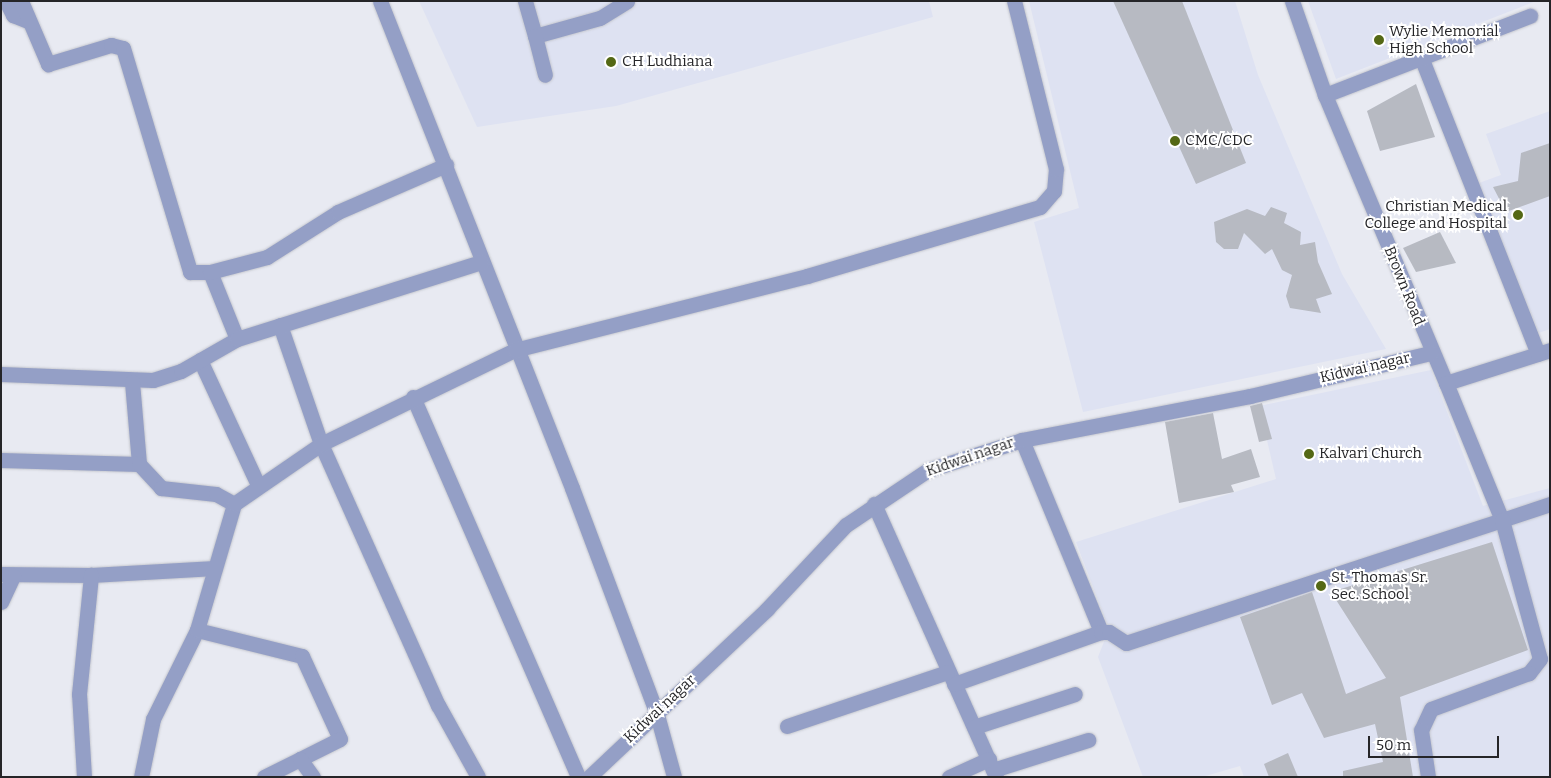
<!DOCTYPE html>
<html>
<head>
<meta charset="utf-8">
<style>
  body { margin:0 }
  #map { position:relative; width:1551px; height:778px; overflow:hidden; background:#e8eaf2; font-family:Bitter,serif }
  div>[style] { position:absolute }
  .built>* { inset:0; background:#dee2f2 }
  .building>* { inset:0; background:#b7bac2 }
  .roads { filter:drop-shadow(0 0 1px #c5c7ce) drop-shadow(0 0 1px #c5c7ce) }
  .minor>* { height:15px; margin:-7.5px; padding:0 7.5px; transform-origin:7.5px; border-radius:7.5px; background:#949fc6 }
  .dots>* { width:14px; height:14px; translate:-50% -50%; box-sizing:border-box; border:2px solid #fff; border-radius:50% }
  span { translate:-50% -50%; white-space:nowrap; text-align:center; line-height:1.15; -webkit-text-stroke:4px #fff; paint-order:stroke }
  .poi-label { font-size:15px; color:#252528 }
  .left { translate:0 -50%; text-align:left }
  .right { translate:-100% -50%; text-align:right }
  .street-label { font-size:15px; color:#252528 }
  .frame { position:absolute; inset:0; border:2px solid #252528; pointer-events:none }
  .scale { position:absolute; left:1368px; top:736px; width:131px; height:22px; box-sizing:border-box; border:2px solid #252528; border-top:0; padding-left:6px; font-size:15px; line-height:18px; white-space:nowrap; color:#252528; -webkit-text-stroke:4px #fff; paint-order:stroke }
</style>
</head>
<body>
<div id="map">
  <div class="built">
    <div style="clip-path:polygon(419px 1px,929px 1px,933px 17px,616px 106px,477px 127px)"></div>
    <div style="clip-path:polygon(1029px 1px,1235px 1px,1258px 75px,1342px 274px,1386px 349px,1083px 412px,1034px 222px,1079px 208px)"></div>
    <div style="clip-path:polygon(1308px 1px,1536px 1px,1336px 79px)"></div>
    <div style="clip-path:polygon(1550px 111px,1550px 329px,1527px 337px,1479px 183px,1501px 175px,1486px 134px)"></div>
    <div style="clip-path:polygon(1431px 370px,1483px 506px,1550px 488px,1550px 777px,1244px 777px,1240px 766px,1202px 777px,1143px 777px,1098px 657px,1109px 629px,1076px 542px,1276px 479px,1259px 406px)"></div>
  </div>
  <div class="building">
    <div style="clip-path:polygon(1113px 1px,1182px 1px,1246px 163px,1196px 184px)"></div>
    <div style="clip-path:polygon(1416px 84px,1435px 137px,1380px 151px,1367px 111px)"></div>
    <div style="clip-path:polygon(1550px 143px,1550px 196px,1506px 212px,1493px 187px,1518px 181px,1521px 153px)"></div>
    <div style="clip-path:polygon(1271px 207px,1287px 213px,1284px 223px,1301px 232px,1300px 245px,1315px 242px,1318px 262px,1332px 294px,1316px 299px,1321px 313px,1290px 308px,1286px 296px,1292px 275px,1282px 270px,1272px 249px,1265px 254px,1244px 233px,1238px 249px,1224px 249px,1216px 242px,1214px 222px,1247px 209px,1265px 216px)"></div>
    <div style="clip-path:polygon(1440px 232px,1456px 263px,1416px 272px,1403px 248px)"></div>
    <div style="clip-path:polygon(1262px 403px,1272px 439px,1259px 442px,1250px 406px)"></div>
    <div style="clip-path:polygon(1213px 413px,1222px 459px,1251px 449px,1260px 477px,1231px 485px,1234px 492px,1179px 503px,1165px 422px)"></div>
    <div style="clip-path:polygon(1492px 542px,1528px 650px,1400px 697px,1413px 777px,1343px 777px,1343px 771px,1383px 762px,1375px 724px,1324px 738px,1302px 693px,1272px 705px,1240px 617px,1312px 592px,1346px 694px,1386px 678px,1331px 592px)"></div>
    <div style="clip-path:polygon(1288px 753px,1298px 777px,1269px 777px,1264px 764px)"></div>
  </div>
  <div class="roads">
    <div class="minor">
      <div style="left:6px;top:1px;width:16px;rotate:63deg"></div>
      <div style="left:13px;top:15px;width:16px;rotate:22deg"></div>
      <div style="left:21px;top:1px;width:69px;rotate:66.8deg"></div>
      <div style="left:48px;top:64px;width:66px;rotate:-16.8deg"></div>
      <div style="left:111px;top:45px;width:12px;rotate:14deg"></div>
      <div style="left:123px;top:48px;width:234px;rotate:73.3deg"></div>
      <div style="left:190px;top:272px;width:20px"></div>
      <div style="left:210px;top:272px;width:72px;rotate:68.1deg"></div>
      <div style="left:380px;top:1px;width:523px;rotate:68.48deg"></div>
      <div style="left:572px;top:488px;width:238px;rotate:69.4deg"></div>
      <div style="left:656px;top:711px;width:68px;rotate:74.7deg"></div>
      <div style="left:525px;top:1px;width:36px;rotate:74deg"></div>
      <div style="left:535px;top:36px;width:67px;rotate:-15.5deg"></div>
      <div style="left:600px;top:18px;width:32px;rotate:-32deg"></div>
      <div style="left:1292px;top:1px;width:100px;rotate:70.7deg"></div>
      <div style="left:1325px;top:95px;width:312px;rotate:67.2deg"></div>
      <div style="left:1446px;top:383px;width:109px;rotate:-17.6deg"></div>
      <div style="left:535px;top:36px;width:40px;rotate:75.6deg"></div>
      <div style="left:1421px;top:57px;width:319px;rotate:68.5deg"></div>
      <div style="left:1325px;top:95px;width:220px;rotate:-21.1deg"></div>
      <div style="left:210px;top:272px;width:59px;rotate:-14.7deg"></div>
      <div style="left:267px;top:257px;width:84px;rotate:-32.4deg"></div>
      <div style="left:338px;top:212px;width:118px;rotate:-23.5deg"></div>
      <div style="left:280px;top:325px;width:126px;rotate:71deg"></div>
      <div style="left:321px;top:444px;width:286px;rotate:65.9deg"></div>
      <div style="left:438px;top:705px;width:82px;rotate:60.9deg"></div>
      <div style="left:200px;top:360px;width:138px;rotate:65.1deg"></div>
      <div style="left:1px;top:374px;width:152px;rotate:2.3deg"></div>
      <div style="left:153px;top:380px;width:29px;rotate:-18deg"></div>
      <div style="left:181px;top:371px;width:64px;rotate:-29.7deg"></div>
      <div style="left:237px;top:339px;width:256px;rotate:-17.5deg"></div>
      <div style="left:132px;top:382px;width:82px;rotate:85.1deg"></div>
      <div style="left:1446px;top:383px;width:148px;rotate:67.8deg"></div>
      <div style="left:1502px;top:520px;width:51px;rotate:-18.4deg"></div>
      <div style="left:413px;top:397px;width:414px;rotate:66.5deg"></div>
      <div style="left:1022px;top:440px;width:208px;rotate:67.6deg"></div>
      <div style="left:1px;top:460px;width:138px;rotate:1.7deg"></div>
      <div style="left:139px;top:464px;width:33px;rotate:47deg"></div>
      <div style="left:161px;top:488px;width:55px;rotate:6.2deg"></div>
      <div style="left:216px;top:494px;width:21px;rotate:29deg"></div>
      <div style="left:874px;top:504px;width:299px;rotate:65.9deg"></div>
      <div style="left:1px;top:574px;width:90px;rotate:0.6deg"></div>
      <div style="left:91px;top:575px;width:124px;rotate:-3.2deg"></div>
      <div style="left:1px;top:602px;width:29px;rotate:-65deg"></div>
      <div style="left:197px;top:630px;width:108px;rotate:13.9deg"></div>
      <div style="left:302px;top:656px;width:91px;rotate:65.4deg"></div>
      <div style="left:340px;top:739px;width:45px;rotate:153.4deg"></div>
      <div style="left:954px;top:684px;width:156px;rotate:-19.5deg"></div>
      <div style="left:1101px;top:632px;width:8px"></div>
      <div style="left:1109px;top:632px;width:20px;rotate:33deg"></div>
      <div style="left:1126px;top:643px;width:396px;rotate:-18.1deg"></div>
      <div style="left:1502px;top:520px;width:144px;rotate:74.7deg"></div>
      <div style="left:1540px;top:659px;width:18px;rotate:128deg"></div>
      <div style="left:1529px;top:673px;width:104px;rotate:159.8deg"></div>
      <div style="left:1431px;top:709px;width:23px;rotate:115deg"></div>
      <div style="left:1421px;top:730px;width:48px;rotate:81.5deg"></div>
      <div style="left:787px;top:726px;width:169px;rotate:-18.6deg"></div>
      <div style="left:974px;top:727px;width:106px;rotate:-18.1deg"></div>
      <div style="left:993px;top:770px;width:100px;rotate:-17.5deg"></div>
      <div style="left:84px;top:777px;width:83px;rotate:-93.4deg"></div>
      <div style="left:79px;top:694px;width:120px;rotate:-84.2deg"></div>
      <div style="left:141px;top:777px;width:59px;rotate:-78.3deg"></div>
      <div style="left:153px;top:719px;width:99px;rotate:-63.7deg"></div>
      <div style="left:197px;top:630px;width:131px;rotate:-73.6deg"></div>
      <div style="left:234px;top:504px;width:106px;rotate:-34.6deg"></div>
      <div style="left:321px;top:444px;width:216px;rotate:-25.9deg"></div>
      <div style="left:515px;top:350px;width:301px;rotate:-14.2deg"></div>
      <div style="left:807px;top:276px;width:243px;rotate:-16.5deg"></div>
      <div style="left:1040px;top:207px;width:21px;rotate:-49deg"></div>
      <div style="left:1054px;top:191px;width:22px;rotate:-85deg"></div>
      <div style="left:1056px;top:169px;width:173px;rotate:-104deg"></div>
      <div style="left:264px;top:777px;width:40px;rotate:-26.6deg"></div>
      <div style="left:300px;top:759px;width:22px;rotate:54deg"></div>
      <div style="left:589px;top:777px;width:245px;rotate:-43.3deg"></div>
      <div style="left:767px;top:609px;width:115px;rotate:-46.8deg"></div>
      <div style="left:846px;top:525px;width:99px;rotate:-33.9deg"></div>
      <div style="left:928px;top:470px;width:99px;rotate:-17.7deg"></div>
      <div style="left:1022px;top:440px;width:232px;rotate:-10.9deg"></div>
      <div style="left:1250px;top:396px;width:186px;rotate:-13.4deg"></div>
      <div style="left:949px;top:777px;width:44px;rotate:-24.2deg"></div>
    </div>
  </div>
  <div class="dots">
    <div style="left:1379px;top:40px;background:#546815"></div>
    <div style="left:611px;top:62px;background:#546815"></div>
    <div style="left:1175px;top:141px;background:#546815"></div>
    <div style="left:1518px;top:215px;background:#546815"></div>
    <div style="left:1309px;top:454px;background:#546815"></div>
    <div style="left:1321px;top:586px;background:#546815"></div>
  </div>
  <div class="poi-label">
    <span class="left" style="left:1389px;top:40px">Wylie Memorial<br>High School</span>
    <span class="left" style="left:622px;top:62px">CH Ludhiana</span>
    <span class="left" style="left:1185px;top:141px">CMC/CDC</span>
    <span class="right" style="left:1507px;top:215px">Christian Medical<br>College and Hospital</span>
    <span class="left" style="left:1319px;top:454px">Kalvari Church</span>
    <span class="left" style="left:1331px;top:586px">St. Thomas Sr.<br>Sec. School</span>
  </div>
  <div class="street-label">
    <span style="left:1404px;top:286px;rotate:68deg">Brown Road</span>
    <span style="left:1365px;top:368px;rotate:-13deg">Kidwai nagar</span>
    <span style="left:970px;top:457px;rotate:-19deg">Kidwai nagar</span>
    <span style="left:660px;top:709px;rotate:-43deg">Kidwai nagar</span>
  </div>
  <div class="frame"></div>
  <div class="scale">50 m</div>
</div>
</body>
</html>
